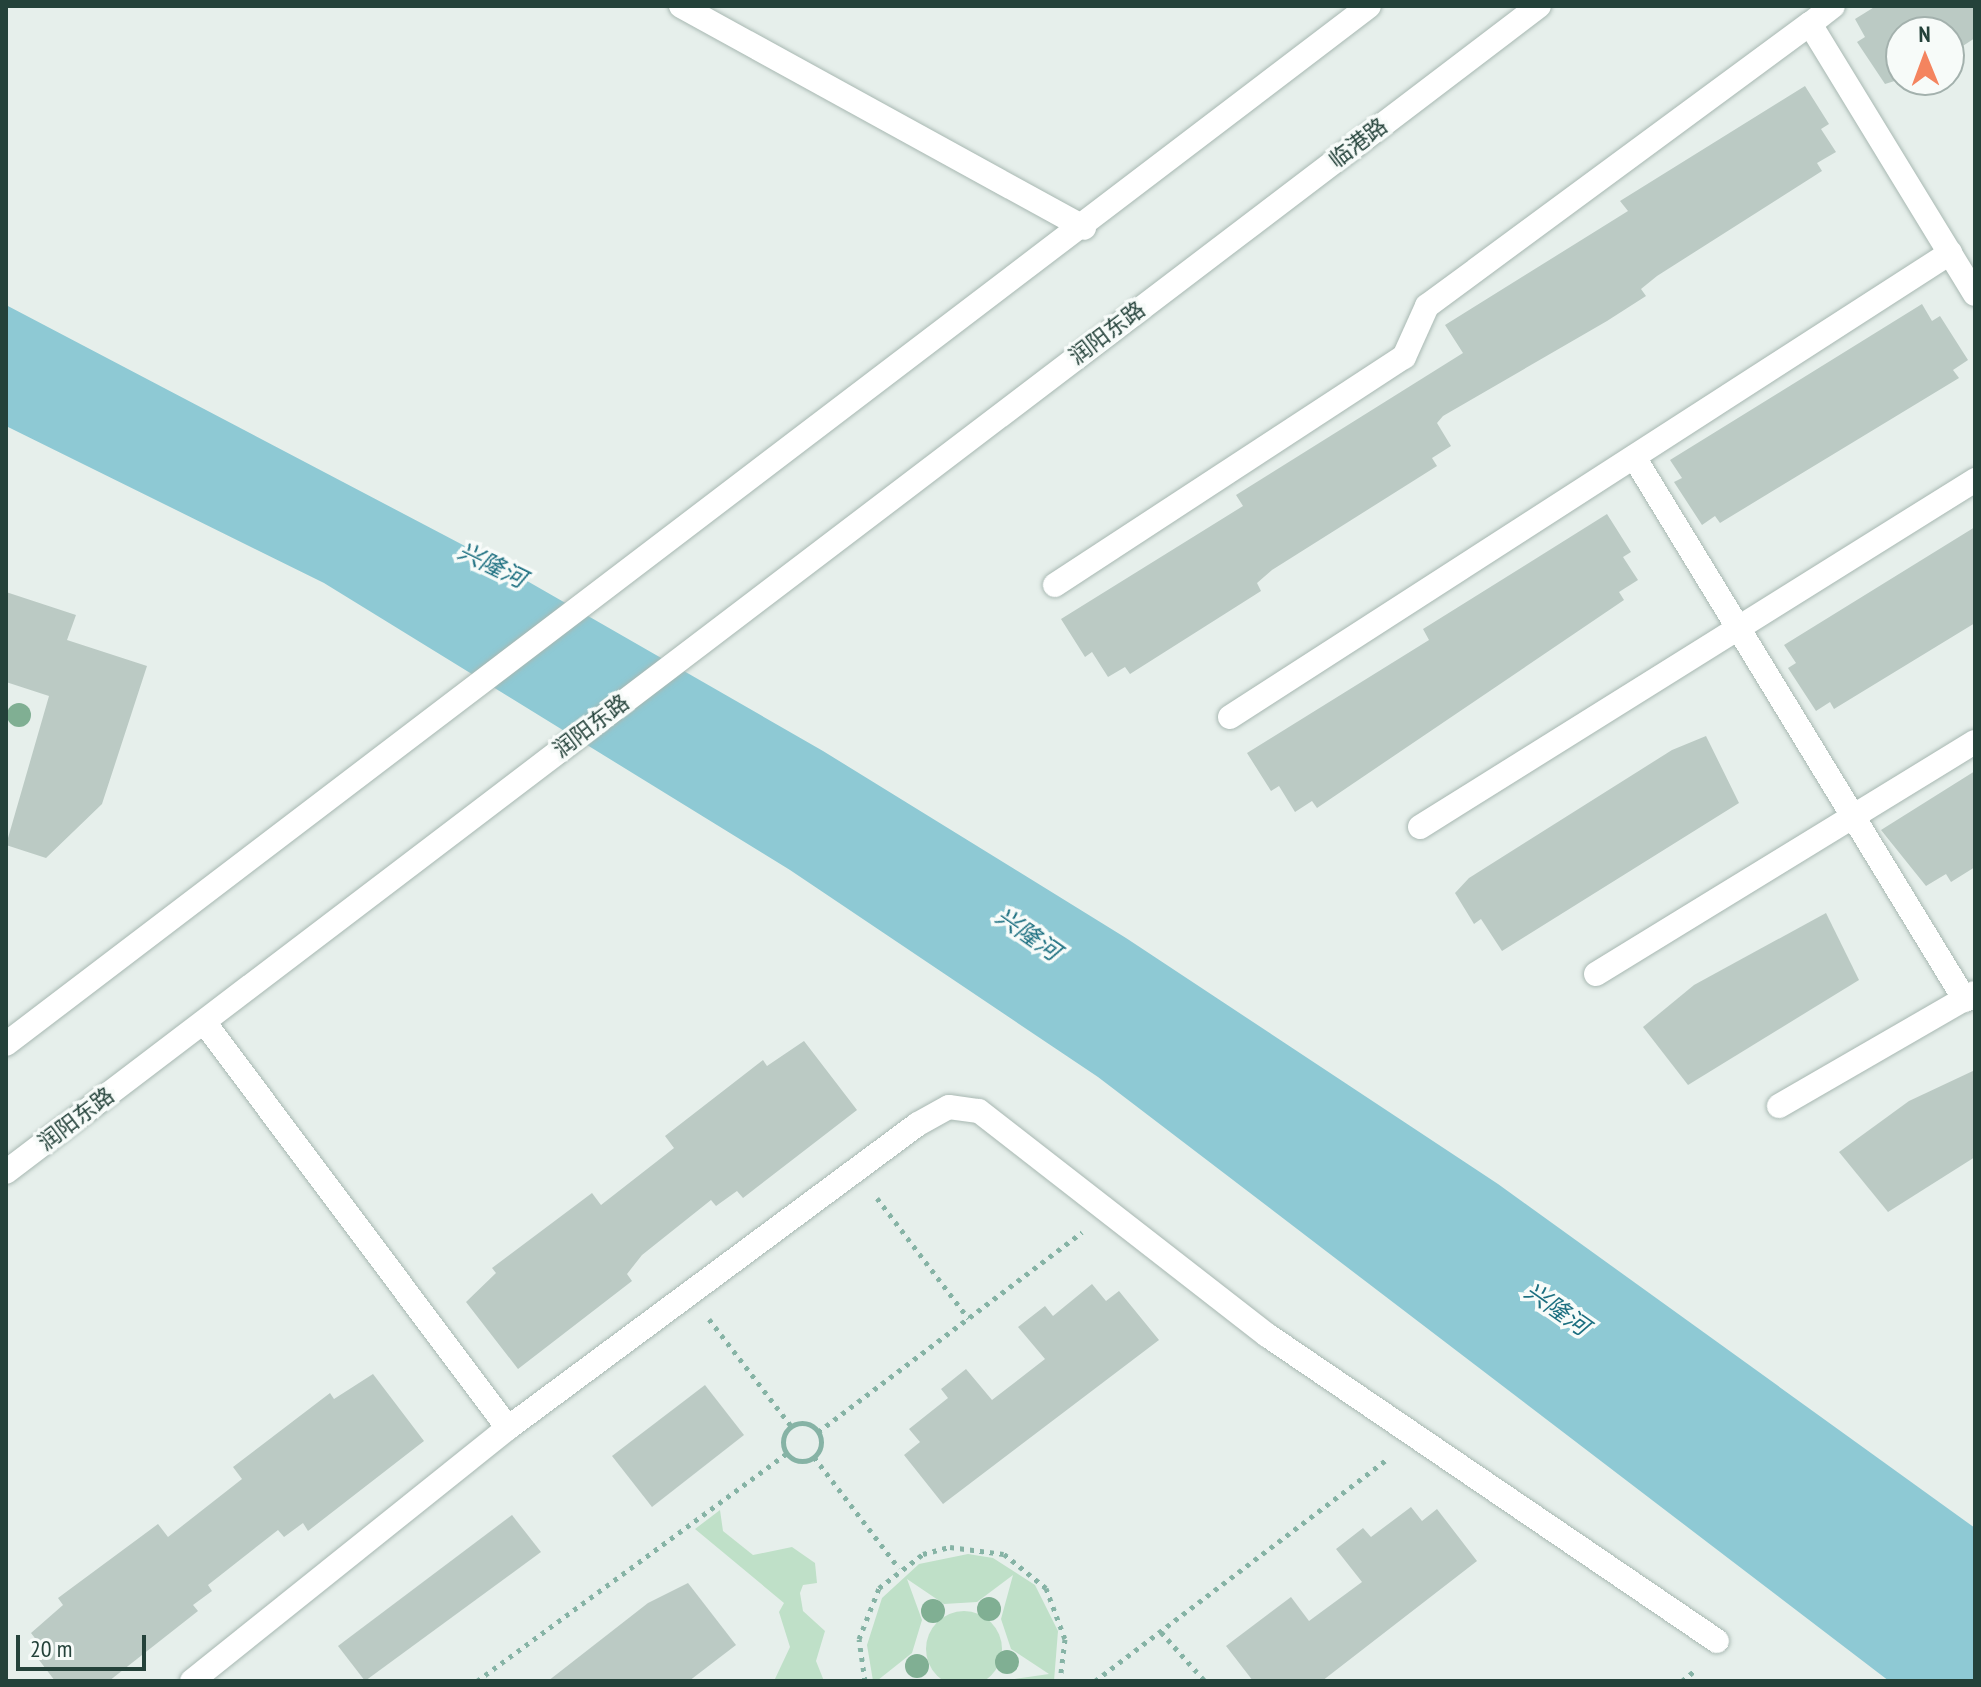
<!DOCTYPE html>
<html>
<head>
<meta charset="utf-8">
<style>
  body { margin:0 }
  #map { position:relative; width:1981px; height:1687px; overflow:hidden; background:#e6efeb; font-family:"PT Sans Narrow","Noto Sans SC",sans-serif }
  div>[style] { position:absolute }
  .green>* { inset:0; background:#bfe0c8 }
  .round { border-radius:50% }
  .water>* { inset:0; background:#8ec9d4 }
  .building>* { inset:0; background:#bbcac4 }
  .path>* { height:5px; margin-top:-2.5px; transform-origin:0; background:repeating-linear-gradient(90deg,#86b3a5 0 4px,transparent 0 10px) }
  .path>.ring { margin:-2.5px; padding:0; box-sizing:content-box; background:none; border:5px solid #86b3a5; border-radius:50% }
  .roads { filter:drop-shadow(0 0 2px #a8b8b2) drop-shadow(0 0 2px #a8b8b2) }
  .service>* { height:24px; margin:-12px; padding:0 12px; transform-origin:12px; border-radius:12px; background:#fff }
  .tertiary>* { height:24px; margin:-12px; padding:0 12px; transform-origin:12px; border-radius:12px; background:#fff }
  .secondary>* { height:24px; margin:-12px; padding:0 12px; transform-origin:12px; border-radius:12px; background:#fff }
  .trees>* { width:24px; height:24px; margin:-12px; border-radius:50%; background:#80af93 }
  span { translate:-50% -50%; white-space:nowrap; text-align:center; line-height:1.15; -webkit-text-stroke:7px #f7fbf9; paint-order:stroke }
  .street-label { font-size:22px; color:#24423a }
  .water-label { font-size:24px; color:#1c6f80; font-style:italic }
  .frame { position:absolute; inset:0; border:8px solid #24423a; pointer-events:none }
  .north { position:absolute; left:1885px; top:16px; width:80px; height:80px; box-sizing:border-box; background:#f7fbf9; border:2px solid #a3b1ad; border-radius:50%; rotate:359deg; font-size:22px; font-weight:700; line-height:32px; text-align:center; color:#24423a }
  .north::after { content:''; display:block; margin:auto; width:28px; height:36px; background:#f4845f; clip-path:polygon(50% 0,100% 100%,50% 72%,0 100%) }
  .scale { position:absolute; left:16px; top:1635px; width:130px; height:36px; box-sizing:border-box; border:4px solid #24423a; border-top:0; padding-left:10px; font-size:24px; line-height:28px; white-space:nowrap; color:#24423a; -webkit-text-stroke:6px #f7fbf9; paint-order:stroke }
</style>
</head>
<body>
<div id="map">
  <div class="green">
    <div style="clip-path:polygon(720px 1510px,723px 1531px,753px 1555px,792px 1547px,815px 1563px,817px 1583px,803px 1585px,800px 1593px,803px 1611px,825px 1631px,816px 1661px,824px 1681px,774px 1681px,790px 1647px,779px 1612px,784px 1603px,695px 1529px)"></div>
    <div style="clip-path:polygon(968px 1554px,993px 1558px,1035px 1585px,1058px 1631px,1054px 1681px,1000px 1681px,1049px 1674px,1011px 1649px,1001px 1619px,1013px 1575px,977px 1602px,944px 1604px,907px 1579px,922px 1620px,912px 1653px,878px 1680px,924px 1681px,873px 1681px,867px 1645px,882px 1598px,919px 1564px)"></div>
    <div class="round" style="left:926px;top:1611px;width:76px;height:76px"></div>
  </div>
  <div class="water">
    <div style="clip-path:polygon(6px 305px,482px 555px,823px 751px,1126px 938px,1498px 1184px,1975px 1528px,1975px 1681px,1889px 1681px,1098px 1077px,790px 870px,324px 583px,6px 426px)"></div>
  </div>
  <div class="building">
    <div style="clip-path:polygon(1876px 6px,1975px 6px,1975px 38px,1949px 55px,1949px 32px,1901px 32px,1901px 79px,1885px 84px,1857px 42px,1865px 37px,1855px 19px)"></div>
    <div style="clip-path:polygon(1805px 86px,1829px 124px,1821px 129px,1836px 152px,1817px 163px,1822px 171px,1657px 276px,1641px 289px,1646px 296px,1607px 321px,1443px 416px,1437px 423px,1451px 446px,1432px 458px,1437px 466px,1272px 570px,1257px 583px,1261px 591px,1130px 674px,1125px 667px,1108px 677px,1092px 652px,1085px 657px,1061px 619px,1243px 506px,1236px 495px,1463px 353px,1445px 325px,1628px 211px,1620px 201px)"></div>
    <div style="clip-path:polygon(1922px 304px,1932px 321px,1940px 316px,1968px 360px,1953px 370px,1959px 378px,1720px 523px,1715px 516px,1702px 525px,1674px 482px,1682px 478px,1670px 460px)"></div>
    <div style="clip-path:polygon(1607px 514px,1631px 552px,1623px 557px,1638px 580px,1619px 592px,1624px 600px,1317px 808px,1312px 801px,1295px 812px,1279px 786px,1271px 791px,1247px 753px,1429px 640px,1423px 629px)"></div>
    <div style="clip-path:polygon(1975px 527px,1975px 623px,1834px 709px,1830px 702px,1816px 711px,1788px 668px,1796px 663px,1784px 645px)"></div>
    <div style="clip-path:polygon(6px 592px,76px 615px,67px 640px,147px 666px,102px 804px,46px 858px,6px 845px,49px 696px,6px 682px)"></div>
    <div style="clip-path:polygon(1706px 736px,1739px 803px,1502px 951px,1481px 919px,1474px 924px,1455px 893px,1469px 878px,1672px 750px)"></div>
    <div style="clip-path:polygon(1975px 771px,1975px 867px,1951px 882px,1946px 874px,1926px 886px,1881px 830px)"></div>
    <div style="clip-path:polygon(1826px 913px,1859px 980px,1688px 1085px,1643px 1027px,1694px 985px)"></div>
    <div style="clip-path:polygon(804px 1041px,857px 1110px,743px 1198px,737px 1191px,716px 1206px,711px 1200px,642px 1255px,627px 1274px,632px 1281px,518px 1369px,466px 1302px,496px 1273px,492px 1268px,592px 1193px,601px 1205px,674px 1148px,665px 1136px,763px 1060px,767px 1066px)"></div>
    <div style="clip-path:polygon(1975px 1070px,1975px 1157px,1888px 1212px,1839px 1152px,1909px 1101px)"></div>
    <div style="clip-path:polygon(1092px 1284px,1106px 1301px,1119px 1291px,1159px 1340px,943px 1504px,904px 1455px,920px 1442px,909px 1429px,948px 1398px,941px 1389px,966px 1369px,992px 1400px,1045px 1359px,1018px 1327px,1045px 1306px,1053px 1316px)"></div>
    <div style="clip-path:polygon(373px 1374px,424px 1441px,308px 1531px,303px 1523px,284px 1537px,278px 1530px,208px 1585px,212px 1591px,193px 1605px,198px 1611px,109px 1681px,55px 1681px,36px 1656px,44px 1650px,31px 1633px,63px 1605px,58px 1598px,158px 1524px,168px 1537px,242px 1479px,233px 1467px,330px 1393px,334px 1399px)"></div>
    <div style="clip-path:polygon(705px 1385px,744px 1435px,652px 1507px,612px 1456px)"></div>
    <div style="clip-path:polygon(1411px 1507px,1422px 1521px,1437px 1509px,1477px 1561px,1322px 1681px,1253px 1681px,1226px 1646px,1291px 1597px,1309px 1621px,1362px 1582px,1336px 1549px,1363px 1528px,1371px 1537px)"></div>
    <div style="clip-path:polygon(512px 1515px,541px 1552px,365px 1681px,338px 1646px)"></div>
    <div style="clip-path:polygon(688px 1583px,736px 1645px,689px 1681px,548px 1681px,648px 1603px)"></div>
  </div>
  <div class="path">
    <div style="left:877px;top:1198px;width:151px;rotate:52.8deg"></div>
    <div style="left:709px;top:1319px;width:135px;rotate:52.5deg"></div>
    <div class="ring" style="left:783px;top:1423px;width:33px;height:33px"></div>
    <div style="left:818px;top:1432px;width:331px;rotate:-37.1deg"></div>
    <div style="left:814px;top:1457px;width:140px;rotate:52.6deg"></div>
    <div style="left:1161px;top:1632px;width:66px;rotate:48.1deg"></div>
    <div style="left:477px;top:1681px;width:385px;rotate:-36.3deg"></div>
    <div style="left:865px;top:1681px;width:42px;rotate:-98.1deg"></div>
    <div style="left:859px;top:1639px;width:55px;rotate:-68.6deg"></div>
    <div style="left:879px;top:1588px;width:56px;rotate:-37.7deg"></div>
    <div style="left:923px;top:1554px;width:28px;rotate:-15deg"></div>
    <div style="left:950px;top:1547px;width:54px;rotate:7.4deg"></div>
    <div style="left:1004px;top:1554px;width:54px;rotate:39deg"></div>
    <div style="left:1046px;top:1588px;width:54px;rotate:69.6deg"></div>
    <div style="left:1065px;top:1639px;width:42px;rotate:96.8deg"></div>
    <div style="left:1095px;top:1681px;width:367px;rotate:-37.2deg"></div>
    <div style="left:1682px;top:1681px;width:19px;rotate:-39deg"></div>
  </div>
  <div class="roads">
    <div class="service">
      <div style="left:1810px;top:24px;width:29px;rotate:-38deg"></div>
      <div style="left:1634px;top:457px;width:636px;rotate:58.63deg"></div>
      <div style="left:1055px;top:585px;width:417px;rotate:-33.2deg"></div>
      <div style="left:1404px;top:357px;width:56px;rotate:-65.7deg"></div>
      <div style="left:1427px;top:306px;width:476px;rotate:-36.4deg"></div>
      <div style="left:1810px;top:24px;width:316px;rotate:58.6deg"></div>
      <div style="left:1230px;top:717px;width:857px;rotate:-32.8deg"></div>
      <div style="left:1420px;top:827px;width:655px;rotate:-32.01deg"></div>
      <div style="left:1596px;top:974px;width:444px;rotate:-31.5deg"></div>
      <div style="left:204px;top:1022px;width:507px;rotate:53.18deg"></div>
      <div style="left:508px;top:1428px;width:510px;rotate:-36.56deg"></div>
      <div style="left:918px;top:1124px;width:35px;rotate:-29deg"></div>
      <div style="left:949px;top:1107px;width:30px;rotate:8deg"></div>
      <div style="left:979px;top:1111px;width:365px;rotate:37.9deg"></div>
      <div style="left:1267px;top:1335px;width:544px;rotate:34.22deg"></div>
      <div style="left:1779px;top:1106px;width:226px;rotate:-30deg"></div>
      <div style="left:192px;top:1681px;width:405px;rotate:-38.7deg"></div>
    </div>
    <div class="tertiary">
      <div style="left:681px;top:6px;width:460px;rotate:28.8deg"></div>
    </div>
    <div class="secondary">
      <div style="left:6px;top:1044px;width:1713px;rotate:-37.29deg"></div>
      <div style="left:6px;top:1172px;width:1926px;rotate:-37.26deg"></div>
    </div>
  </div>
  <div class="trees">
    <div style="left:19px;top:715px"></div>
    <div style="left:989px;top:1609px"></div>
    <div style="left:933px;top:1611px"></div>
    <div style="left:1007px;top:1662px"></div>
    <div style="left:917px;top:1666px"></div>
  </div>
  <div class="street-label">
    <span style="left:1358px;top:143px;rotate:-37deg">临港路</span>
    <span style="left:1107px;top:333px;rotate:-37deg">润阳东路</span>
    <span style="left:591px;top:726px;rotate:-37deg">润阳东路</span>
    <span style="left:76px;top:1119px;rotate:-37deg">润阳东路</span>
  </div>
  <div class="water-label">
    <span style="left:492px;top:565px;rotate:26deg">兴隆河</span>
    <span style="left:1028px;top:934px;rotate:35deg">兴隆河</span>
    <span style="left:1557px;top:1309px;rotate:35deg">兴隆河</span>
  </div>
  <div class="frame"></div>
  <div class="north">N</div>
  <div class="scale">20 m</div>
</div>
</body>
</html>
